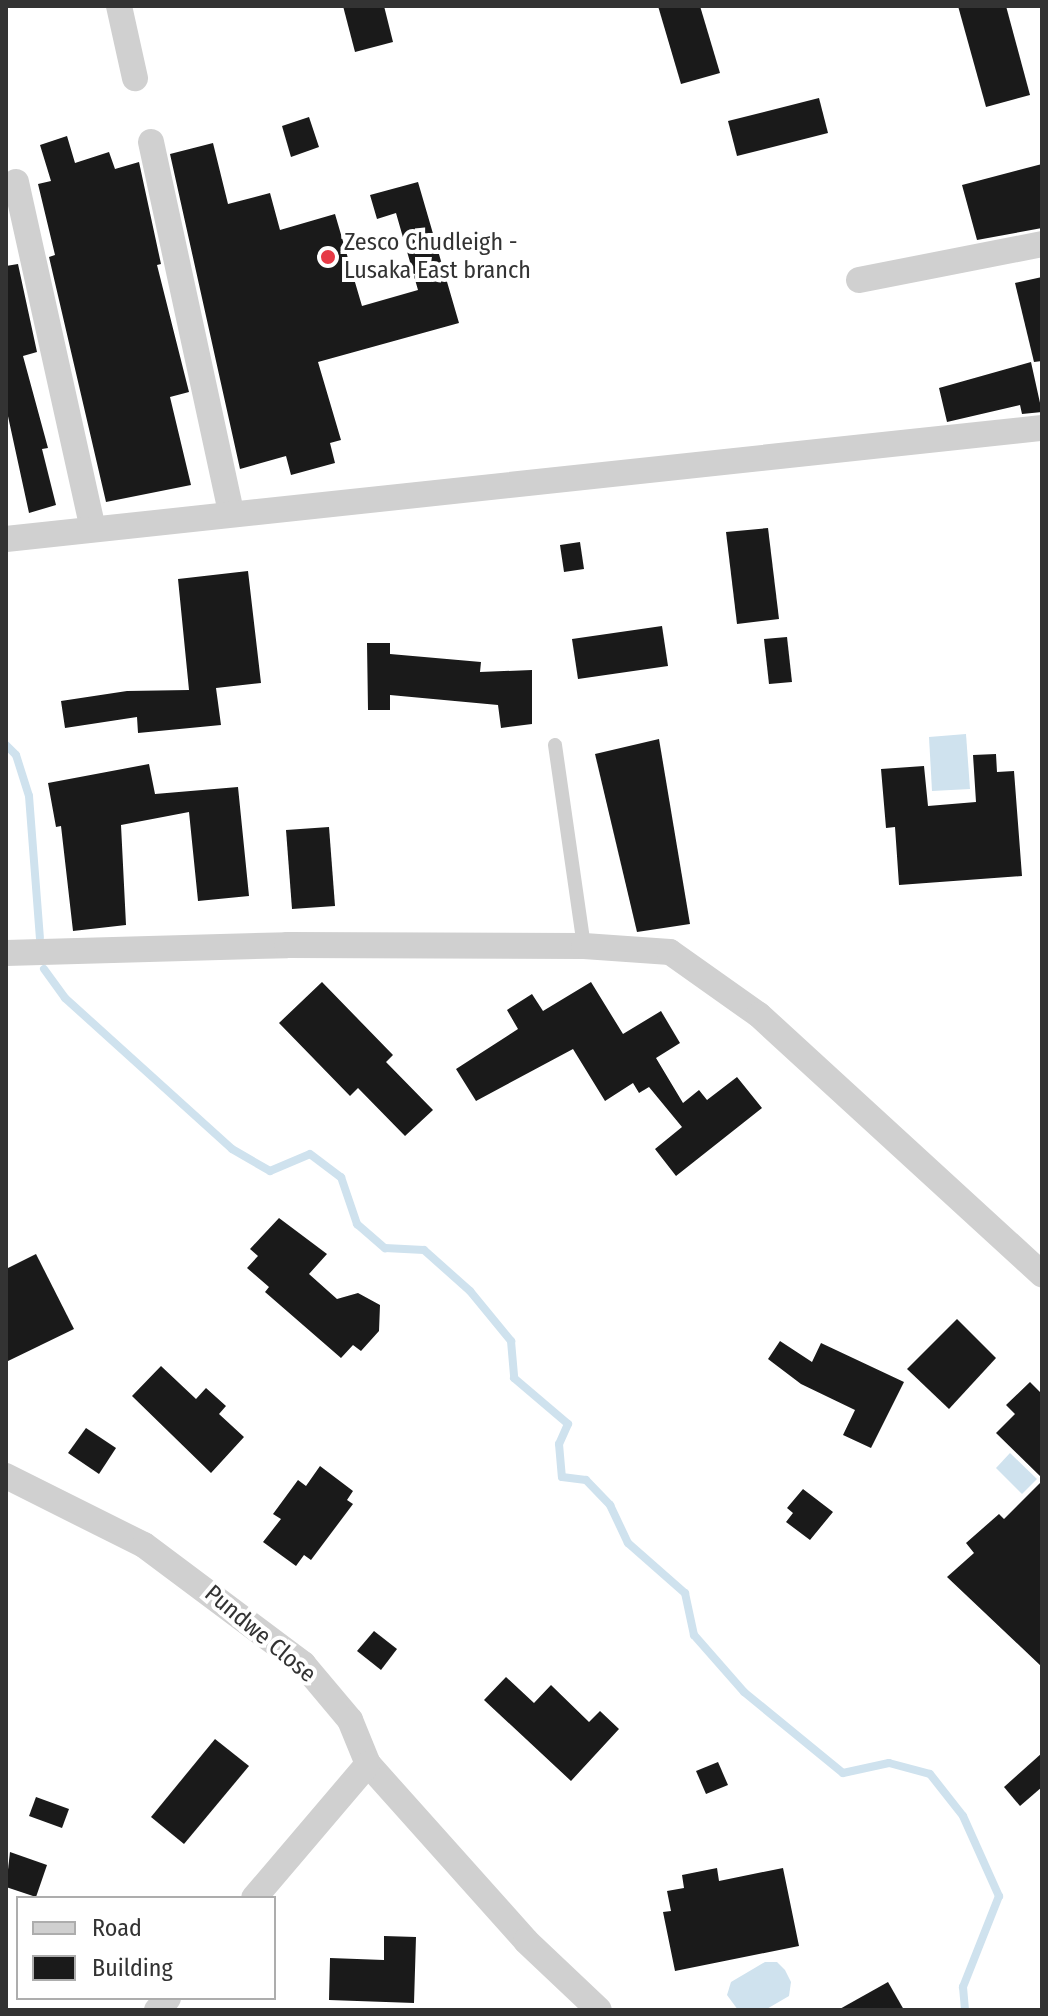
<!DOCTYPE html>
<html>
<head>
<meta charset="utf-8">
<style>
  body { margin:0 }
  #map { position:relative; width:1048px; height:2016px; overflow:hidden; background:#fff; font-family:"Fira Sans Condensed",sans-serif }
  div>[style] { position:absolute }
  .water>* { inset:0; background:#cfe2ee }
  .stream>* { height:8px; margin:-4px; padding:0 4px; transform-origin:4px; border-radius:4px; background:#cfe2ee }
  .building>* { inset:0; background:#1a1a1a }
  .service>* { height:14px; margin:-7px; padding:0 7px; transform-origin:7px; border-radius:7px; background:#d0d0d0 }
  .minor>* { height:26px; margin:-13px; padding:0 13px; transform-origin:13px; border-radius:13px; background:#d0d0d0 }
  .dots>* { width:22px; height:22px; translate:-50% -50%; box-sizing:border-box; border:4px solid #fff; border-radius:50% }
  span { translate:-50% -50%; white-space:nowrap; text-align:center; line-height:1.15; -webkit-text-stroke:8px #fff; paint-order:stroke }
  .poi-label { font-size:24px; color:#333 }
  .left { translate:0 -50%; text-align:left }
  .street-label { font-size:24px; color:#333 }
  .frame { position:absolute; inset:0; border:8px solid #333; pointer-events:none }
  .legend { position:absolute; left:16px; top:1896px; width:260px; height:104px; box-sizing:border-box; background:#fff; border:2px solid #adadad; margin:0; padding:10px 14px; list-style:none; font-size:24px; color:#333 }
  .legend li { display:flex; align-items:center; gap:16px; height:40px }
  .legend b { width:40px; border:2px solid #adadad }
</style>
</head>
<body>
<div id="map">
  <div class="water">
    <div style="clip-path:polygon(966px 734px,970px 789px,932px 791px,929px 737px)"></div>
    <div style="clip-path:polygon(1010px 1453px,1037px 1479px,1022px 1494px,996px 1468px)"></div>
    <div style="clip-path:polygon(765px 1962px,777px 1962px,785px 1970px,791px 1982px,789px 1996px,765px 2010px,738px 2010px,727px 1995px,731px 1982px)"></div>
  </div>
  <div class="stream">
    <div style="left:6px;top:745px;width:14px;rotate:45deg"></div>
    <div style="left:16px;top:755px;width:43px;rotate:72.4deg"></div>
    <div style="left:29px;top:796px;width:142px;rotate:85.6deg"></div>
    <div style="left:44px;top:969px;width:36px;rotate:54deg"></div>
    <div style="left:65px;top:998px;width:225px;rotate:42.1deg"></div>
    <div style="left:232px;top:1149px;width:44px;rotate:30.1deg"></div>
    <div style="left:270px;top:1171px;width:43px;rotate:-23deg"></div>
    <div style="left:310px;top:1154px;width:39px;rotate:37deg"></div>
    <div style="left:341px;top:1177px;width:50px;rotate:71.2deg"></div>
    <div style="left:357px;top:1224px;width:37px;rotate:41deg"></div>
    <div style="left:385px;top:1248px;width:39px;rotate:3deg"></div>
    <div style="left:424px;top:1250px;width:62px;rotate:41.7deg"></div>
    <div style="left:470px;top:1291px;width:65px;rotate:50.6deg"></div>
    <div style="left:511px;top:1341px;width:37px;rotate:85deg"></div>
    <div style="left:514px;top:1378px;width:71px;rotate:40.4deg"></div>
    <div style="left:568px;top:1424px;width:22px;rotate:114deg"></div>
    <div style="left:559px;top:1444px;width:33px;rotate:85deg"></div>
    <div style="left:562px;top:1477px;width:24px;rotate:7deg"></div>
    <div style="left:586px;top:1480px;width:35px;rotate:46deg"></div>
    <div style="left:610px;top:1505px;width:42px;rotate:64.7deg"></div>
    <div style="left:628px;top:1543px;width:76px;rotate:41.3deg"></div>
    <div style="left:685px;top:1593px;width:43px;rotate:77.9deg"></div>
    <div style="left:694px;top:1635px;width:76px;rotate:48.7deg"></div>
    <div style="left:744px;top:1692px;width:128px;rotate:39.3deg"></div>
    <div style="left:843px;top:1773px;width:47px;rotate:-12.3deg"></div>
    <div style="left:889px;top:1763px;width:42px;rotate:15deg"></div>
    <div style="left:930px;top:1774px;width:53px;rotate:51.8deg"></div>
    <div style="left:963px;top:1816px;width:88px;rotate:65.8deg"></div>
    <div style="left:999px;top:1896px;width:98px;rotate:111.6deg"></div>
    <div style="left:963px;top:1987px;width:23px;rotate:85deg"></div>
  </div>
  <div class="building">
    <div style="clip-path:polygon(343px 6px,384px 6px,393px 42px,355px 52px)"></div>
    <div style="clip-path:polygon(658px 6px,700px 6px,720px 73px,681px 84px)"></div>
    <div style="clip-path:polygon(958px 6px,1006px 6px,1030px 95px,986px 107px)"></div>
    <div style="clip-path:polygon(819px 98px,828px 133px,737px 156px,728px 121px)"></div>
    <div style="clip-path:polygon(309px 117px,319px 147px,291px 157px,282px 126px)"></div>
    <div style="clip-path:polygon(67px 136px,75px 163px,109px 152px,115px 169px,139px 162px,161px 264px,157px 265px,189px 392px,170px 397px,191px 485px,106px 502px,49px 257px,55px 255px,38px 184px,51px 181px,40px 145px)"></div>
    <div style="clip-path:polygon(213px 143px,228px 204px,270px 193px,280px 230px,335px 214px,362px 306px,418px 290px,396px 213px,377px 219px,370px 195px,418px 182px,459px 323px,318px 362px,341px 440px,330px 443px,335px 463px,291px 475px,286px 456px,240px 469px,170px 154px)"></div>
    <div style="clip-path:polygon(1042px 164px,1042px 228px,977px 240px,962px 185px)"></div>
    <div style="clip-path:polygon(18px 264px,37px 352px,23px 356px,48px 448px,42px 449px,56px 505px,29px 513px,6px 407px,6px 266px)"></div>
    <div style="clip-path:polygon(1042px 277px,1042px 361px,1034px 362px,1015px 283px)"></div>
    <div style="clip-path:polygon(1031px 362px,1042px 412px,1022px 414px,1020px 405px,947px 422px,939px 388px)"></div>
    <div style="clip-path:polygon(768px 528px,779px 619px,737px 624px,726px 532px)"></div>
    <div style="clip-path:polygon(580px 542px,584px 569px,564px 572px,560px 545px)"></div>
    <div style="clip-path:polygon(248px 571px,261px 683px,216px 688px,221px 725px,138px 733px,137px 717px,65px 728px,61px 701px,127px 691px,189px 690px,178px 579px)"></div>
    <div style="clip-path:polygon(662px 626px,668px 666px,578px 679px,572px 639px)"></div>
    <div style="clip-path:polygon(787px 637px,792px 682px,769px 684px,764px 639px)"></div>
    <div style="clip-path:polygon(367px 643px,390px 643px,390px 654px,481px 662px,480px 672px,532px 670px,532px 724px,501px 728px,498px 705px,390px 695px,390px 710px,368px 710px)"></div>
    <div style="clip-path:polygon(659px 739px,690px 924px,637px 932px,595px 754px)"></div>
    <div style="clip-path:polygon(996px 754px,997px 772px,1014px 771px,1022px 876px,899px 885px,895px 827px,886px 828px,881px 769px,924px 766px,928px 806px,976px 802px,973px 755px)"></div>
    <div style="clip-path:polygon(149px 764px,155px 794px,238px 787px,249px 896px,198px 901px,189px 812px,121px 825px,126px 925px,73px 931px,61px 826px,56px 827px,48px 783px)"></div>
    <div style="clip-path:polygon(329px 827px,335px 906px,292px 909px,286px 830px)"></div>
    <div style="clip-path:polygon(322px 982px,393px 1055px,386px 1062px,433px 1110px,405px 1136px,358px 1088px,350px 1096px,279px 1023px)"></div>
    <div style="clip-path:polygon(591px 982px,623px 1034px,661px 1011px,680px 1043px,656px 1058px,683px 1103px,699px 1090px,707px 1100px,737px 1077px,762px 1108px,676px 1176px,655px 1149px,682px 1127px,649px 1087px,639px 1093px,633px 1083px,605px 1101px,573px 1049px,476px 1101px,456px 1069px,518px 1029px,507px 1010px,532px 994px,543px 1011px)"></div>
    <div style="clip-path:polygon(279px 1218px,327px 1254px,309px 1274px,337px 1299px,358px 1293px,380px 1305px,379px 1331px,361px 1351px,353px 1345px,341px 1358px,265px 1292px,269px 1287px,247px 1268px,258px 1256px,250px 1249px)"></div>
    <div style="clip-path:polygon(36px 1254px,74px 1329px,6px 1362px,6px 1269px)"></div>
    <div style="clip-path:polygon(957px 1319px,996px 1358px,949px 1409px,907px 1369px)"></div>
    <div style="clip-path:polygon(780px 1341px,812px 1362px,821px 1343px,904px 1382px,871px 1448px,843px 1435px,855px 1410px,801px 1384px,768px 1359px)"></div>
    <div style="clip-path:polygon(161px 1366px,196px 1399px,206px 1388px,226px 1406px,219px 1414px,244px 1437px,211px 1473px,132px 1396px)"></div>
    <div style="clip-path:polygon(1030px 1382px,1042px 1394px,1042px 1478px,996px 1433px,1015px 1414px,1006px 1405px)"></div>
    <div style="clip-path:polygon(86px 1428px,116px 1448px,99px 1474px,68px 1453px)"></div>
    <div style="clip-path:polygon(320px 1466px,353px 1491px,347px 1500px,353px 1504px,311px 1560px,304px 1555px,296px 1566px,263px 1542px,281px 1519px,273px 1514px,298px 1480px,306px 1486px)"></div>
    <div style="clip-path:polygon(1042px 1481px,1042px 1667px,947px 1577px,974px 1553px,966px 1543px,999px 1514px,1004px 1519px)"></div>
    <div style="clip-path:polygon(803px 1489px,833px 1512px,810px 1540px,786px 1522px,793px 1513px,787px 1508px)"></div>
    <div style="clip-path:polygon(374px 1631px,397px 1649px,381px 1670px,357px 1651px)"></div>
    <div style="clip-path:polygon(506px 1677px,534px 1703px,551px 1685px,589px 1722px,600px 1711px,619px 1729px,571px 1781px,484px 1700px)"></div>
    <div style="clip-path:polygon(215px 1739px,249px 1766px,184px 1844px,151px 1817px)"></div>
    <div style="clip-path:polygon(1042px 1753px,1042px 1787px,1020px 1806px,1004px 1787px)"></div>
    <div style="clip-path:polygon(718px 1762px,728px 1785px,706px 1794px,696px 1771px)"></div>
    <div style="clip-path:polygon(36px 1797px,69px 1809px,62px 1828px,29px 1816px)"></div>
    <div style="clip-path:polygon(10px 1852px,47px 1865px,36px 1897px,6px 1887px)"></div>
    <div style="clip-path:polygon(717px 1868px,719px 1881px,783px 1868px,799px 1946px,675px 1971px,663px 1912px,671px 1911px,667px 1891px,684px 1888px,682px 1875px)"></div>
    <div style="clip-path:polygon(384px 1936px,416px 1937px,414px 2003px,329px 2000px,330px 1958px,384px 1960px)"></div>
    <div style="clip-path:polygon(888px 1982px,904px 2010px,838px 2010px)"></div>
  </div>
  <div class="service">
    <div style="left:555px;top:745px;width:203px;rotate:81.8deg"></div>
  </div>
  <div class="minor">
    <div style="left:119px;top:6px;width:74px;rotate:77.5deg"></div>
    <div style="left:151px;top:142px;width:379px;rotate:77.8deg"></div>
    <div style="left:16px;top:182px;width:352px;rotate:77.5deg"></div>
    <div style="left:859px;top:280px;width:187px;rotate:-11.1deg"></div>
    <div style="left:6px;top:539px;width:1042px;rotate:-6.12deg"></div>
    <div style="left:6px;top:953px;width:281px;rotate:-1.6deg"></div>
    <div style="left:287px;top:945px;width:297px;rotate:0.2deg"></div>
    <div style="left:584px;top:946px;width:86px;rotate:4deg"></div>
    <div style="left:670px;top:952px;width:109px;rotate:35.3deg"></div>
    <div style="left:759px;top:1015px;width:384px;rotate:42.5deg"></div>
    <div style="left:6px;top:1476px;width:154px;rotate:26.6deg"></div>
    <div style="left:144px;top:1545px;width:199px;rotate:36.8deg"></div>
    <div style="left:303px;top:1664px;width:73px;rotate:50deg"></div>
    <div style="left:350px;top:1720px;width:48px;rotate:67.8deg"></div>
    <div style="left:368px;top:1764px;width:237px;rotate:48.2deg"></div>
    <div style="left:526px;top:1941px;width:100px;rotate:43.4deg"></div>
    <div style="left:254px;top:1898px;width:176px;rotate:-49.6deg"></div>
    <div style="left:157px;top:2010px;width:16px;rotate:-47deg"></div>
  </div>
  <div class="dots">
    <div style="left:328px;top:257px;background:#e63946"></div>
  </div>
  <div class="poi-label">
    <span class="left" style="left:344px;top:257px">Zesco Chudleigh -<br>Lusaka East branch</span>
  </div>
  <div class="street-label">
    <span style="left:260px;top:1634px;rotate:40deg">Pundwe Close</span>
  </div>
  <div class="frame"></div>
  <ul class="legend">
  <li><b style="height:10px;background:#d0d0d0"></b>Road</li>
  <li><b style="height:22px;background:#1a1a1a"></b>Building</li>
  </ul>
</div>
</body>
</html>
